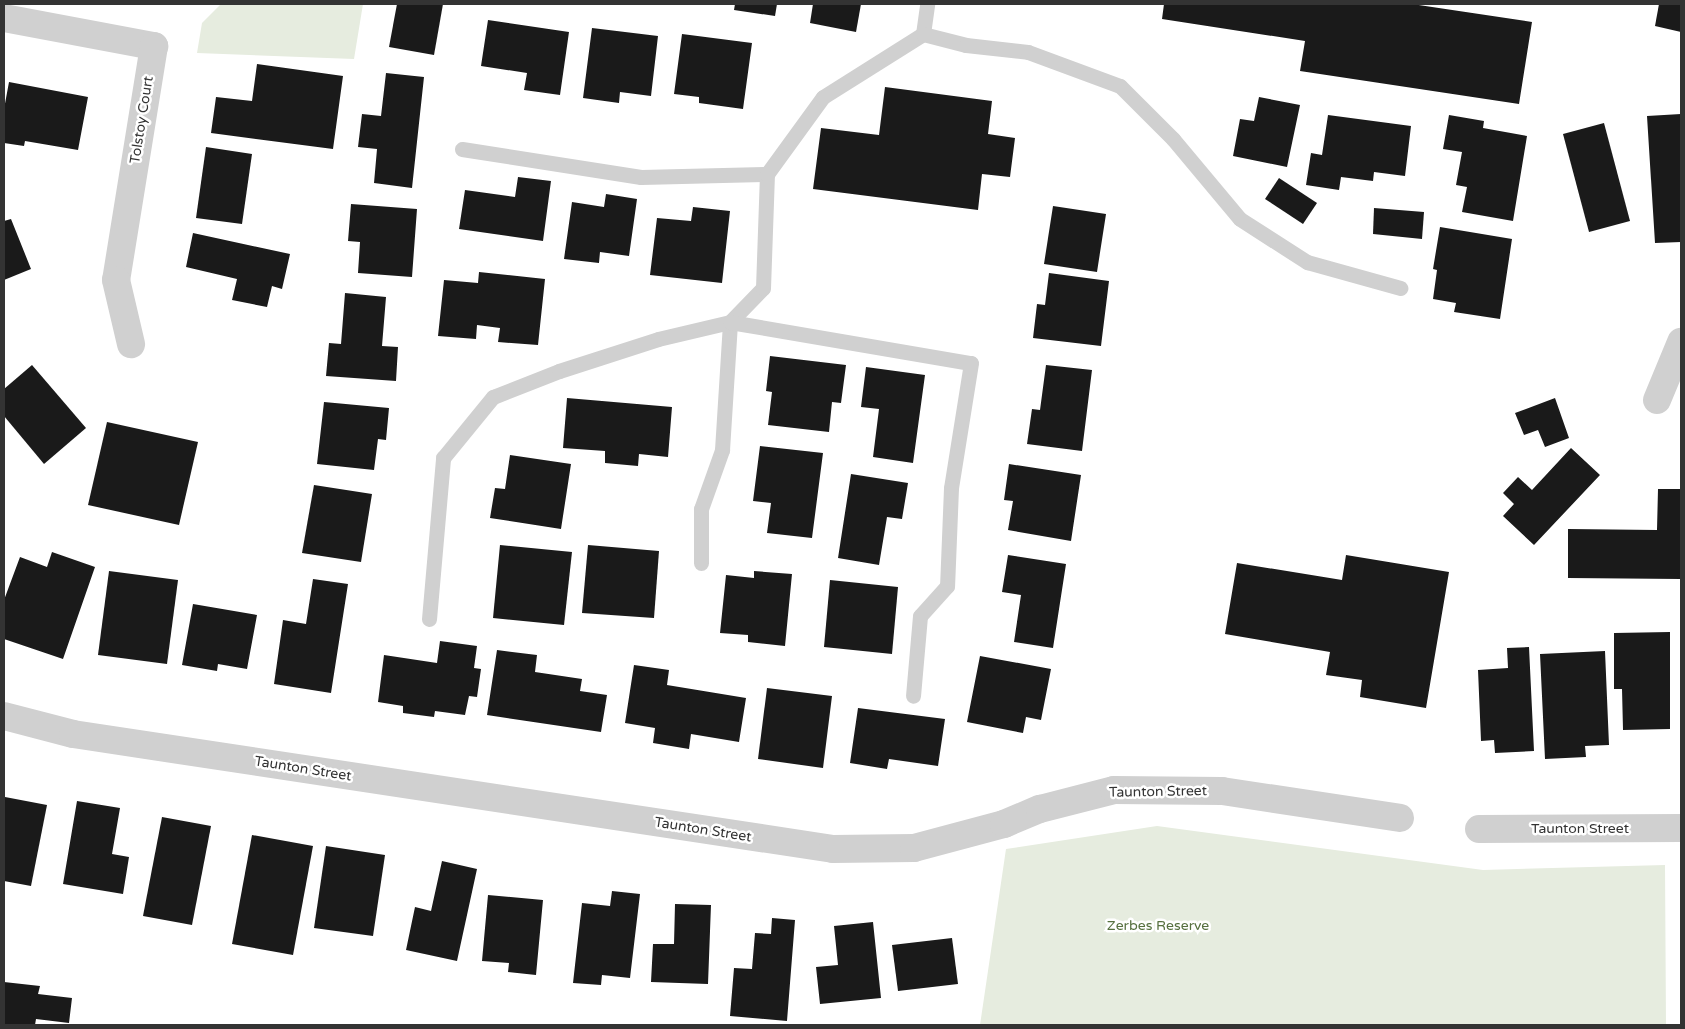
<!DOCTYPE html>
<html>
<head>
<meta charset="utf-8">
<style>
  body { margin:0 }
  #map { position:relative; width:1685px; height:1029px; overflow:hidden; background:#fff; font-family:"Varela Round",sans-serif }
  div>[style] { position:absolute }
  .green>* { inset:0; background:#e6ecdf }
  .building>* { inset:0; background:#1a1a1a }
  .service>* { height:15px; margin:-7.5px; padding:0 7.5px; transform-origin:7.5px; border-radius:7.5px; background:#d0d0d0 }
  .minor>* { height:28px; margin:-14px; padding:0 14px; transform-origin:14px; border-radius:14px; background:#d0d0d0 }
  span { translate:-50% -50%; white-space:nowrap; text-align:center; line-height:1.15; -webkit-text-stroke:5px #fff; paint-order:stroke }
  .street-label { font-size:14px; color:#333 }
  .park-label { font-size:14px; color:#56703f }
  .frame { position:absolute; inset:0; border:5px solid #333; pointer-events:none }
</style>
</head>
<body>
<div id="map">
  <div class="green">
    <div style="clip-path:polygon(221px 4px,363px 4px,354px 59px,197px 53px,202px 23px)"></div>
    <div style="clip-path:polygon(1157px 826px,1483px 870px,1665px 865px,1666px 1025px,980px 1025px,1006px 849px)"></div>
  </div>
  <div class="building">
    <div style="clip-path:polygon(397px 4px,443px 4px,434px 55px,389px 47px)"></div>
    <div style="clip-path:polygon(735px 4px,777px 4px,775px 16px,734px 10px)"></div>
    <div style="clip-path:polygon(813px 4px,861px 4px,856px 32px,810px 23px)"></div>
    <div style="clip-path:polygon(1164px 4px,1412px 4px,1532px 22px,1519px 104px,1300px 71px,1305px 41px,1162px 19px)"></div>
    <div style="clip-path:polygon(1659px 4px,1681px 4px,1681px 32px,1655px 26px)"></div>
    <div style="clip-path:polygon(488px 20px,569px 32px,560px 95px,524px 90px,527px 73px,481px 66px)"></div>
    <div style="clip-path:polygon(592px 28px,658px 36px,651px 96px,620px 92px,619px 103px,583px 98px)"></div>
    <div style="clip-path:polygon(682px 34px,752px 43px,743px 109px,699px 103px,699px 97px,674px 94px)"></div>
    <div style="clip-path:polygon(257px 64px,343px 76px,333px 149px,211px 133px,216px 97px,252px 101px)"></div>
    <div style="clip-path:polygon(386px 73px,424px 77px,412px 188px,374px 183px,377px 149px,358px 147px,362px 114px,381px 116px)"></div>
    <div style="clip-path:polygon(9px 82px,88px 97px,78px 150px,25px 141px,24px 146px,4px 143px,4px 109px)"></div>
    <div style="clip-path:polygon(885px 87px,992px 101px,988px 134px,1015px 138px,1010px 177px,982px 174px,978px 210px,813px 189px,821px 128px,879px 135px)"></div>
    <div style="clip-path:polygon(1259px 97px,1300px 105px,1287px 167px,1233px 156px,1240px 119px,1254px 121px)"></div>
    <div style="clip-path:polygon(1681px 114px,1681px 242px,1655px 243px,1647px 116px)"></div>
    <div style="clip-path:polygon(1328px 115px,1411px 126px,1405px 176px,1374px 172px,1373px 181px,1341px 177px,1339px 190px,1306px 185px,1311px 153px,1322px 155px)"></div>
    <div style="clip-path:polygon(1449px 115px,1484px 121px,1483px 128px,1527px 136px,1513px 221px,1462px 212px,1467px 187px,1456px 185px,1462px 152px,1443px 149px)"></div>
    <div style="clip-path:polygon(1604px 123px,1630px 221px,1589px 232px,1563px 134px)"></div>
    <div style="clip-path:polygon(206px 147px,252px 154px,242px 224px,196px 218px)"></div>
    <div style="clip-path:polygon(518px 177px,551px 181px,543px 241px,459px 229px,465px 190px,515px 197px)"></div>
    <div style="clip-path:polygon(1279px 178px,1317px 203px,1303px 224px,1265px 199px)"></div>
    <div style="clip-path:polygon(606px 194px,637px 199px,629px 256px,600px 252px,599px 263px,564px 259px,572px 202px,604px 207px)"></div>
    <div style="clip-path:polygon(351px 204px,417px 209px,412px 277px,358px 273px,360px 242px,348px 241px)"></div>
    <div style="clip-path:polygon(1053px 206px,1106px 214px,1097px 272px,1044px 264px)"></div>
    <div style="clip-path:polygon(693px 207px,730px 211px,722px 283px,650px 275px,657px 218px,691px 221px)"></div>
    <div style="clip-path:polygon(1374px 208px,1424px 212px,1422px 239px,1373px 234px)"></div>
    <div style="clip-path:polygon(11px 219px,31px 269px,4px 280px,4px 221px)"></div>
    <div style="clip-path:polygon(1440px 227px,1512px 239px,1500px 319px,1454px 312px,1456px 303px,1433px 299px,1437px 270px,1433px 269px)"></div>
    <div style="clip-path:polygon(193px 233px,290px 254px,282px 289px,272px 286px,267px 307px,232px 300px,237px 279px,186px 267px)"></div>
    <div style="clip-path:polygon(479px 272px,545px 279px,538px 345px,498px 342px,500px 328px,477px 325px,476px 339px,438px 336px,444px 280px,478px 283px)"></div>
    <div style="clip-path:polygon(1049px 273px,1109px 281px,1101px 346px,1033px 338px,1037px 304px,1045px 305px)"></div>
    <div style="clip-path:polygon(345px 293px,386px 297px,382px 346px,398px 347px,396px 381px,326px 376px,329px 343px,341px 344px)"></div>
    <div style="clip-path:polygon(770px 356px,846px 365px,841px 403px,832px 402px,829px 432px,768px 425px,772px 392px,766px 391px)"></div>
    <div style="clip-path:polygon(32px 365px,86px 428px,44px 464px,4px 416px,4px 389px)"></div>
    <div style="clip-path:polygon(1046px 365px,1092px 370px,1082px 451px,1027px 444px,1032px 409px,1040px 410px)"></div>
    <div style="clip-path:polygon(866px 367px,925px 375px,913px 463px,873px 457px,879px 409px,861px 407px)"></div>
    <div style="clip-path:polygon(567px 398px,672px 407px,668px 457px,639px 454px,638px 466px,605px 463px,605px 451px,563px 448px)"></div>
    <div style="clip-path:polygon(1555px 398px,1569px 438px,1545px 447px,1538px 430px,1524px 435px,1515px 413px)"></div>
    <div style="clip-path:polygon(324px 402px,389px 408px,386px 440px,378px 439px,374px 470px,317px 464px)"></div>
    <div style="clip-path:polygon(107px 422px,198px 442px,179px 525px,88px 505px)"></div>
    <div style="clip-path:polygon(760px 446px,823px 453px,812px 538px,767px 533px,771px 503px,753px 501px)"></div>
    <div style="clip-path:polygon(1571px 448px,1600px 475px,1534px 545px,1503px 516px,1514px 504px,1503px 493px,1518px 477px,1532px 490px)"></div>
    <div style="clip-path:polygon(510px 455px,571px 464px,561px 529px,490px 518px,495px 488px,505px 489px)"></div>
    <div style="clip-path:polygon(1009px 464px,1081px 475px,1071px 541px,1008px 530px,1013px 501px,1004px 500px)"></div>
    <div style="clip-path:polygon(851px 474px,908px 483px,902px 519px,887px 517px,879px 565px,838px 558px)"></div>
    <div style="clip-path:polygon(314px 485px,372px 494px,361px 562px,302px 553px)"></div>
    <div style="clip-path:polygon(1658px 489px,1681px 489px,1681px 579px,1568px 578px,1568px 529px,1657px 530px)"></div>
    <div style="clip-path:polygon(500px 545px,572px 552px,564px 625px,493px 618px)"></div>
    <div style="clip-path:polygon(588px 545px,659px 551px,654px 618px,582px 613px)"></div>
    <div style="clip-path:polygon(52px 552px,95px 567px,63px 659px,4px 639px,4px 600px,20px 557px,47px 567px)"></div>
    <div style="clip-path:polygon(1008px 555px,1066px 564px,1053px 648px,1014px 642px,1021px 595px,1002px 592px)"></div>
    <div style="clip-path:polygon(1346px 555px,1449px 572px,1426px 708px,1360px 697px,1362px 680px,1326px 675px,1330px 652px,1225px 634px,1237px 563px,1342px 580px)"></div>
    <div style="clip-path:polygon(109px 571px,178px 580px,167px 664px,98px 655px)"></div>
    <div style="clip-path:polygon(754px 571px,792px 574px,785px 646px,748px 642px,748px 635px,720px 633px,726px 575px,754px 578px)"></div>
    <div style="clip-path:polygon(313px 579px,348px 584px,331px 693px,274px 684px,283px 620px,306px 624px)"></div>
    <div style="clip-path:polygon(830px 580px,898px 587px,892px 654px,824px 647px)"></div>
    <div style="clip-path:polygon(193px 604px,257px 615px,247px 669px,218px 664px,217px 671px,182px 665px)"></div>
    <div style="clip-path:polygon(1670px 632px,1670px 729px,1623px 730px,1622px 689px,1614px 689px,1614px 633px)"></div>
    <div style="clip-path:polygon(440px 641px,477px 646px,474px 668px,481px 669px,477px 697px,469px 696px,465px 715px,435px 711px,434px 717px,403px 713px,403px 706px,378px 702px,384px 655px,437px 663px)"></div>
    <div style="clip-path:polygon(1529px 647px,1534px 751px,1495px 753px,1494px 740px,1481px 741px,1478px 670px,1508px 668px,1507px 648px)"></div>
    <div style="clip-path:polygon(497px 650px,537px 655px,535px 672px,582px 679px,580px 691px,607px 695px,601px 732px,487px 715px)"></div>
    <div style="clip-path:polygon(1605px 651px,1609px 745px,1585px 746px,1586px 757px,1545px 759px,1540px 654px)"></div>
    <div style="clip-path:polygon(980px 656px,1051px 669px,1041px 720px,1026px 717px,1023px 733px,967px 722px)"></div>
    <div style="clip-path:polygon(634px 665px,669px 670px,667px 685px,746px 698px,739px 742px,691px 734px,689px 749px,653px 743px,655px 728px,625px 723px)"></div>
    <div style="clip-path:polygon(767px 688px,832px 696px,823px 768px,758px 759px)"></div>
    <div style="clip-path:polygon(858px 708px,945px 719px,938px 766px,889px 759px,887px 769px,850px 763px)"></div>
    <div style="clip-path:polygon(5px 797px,47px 805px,31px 886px,4px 881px)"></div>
    <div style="clip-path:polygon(77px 801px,120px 808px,112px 854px,129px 857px,123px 894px,63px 884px)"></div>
    <div style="clip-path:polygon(162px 817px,211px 826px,192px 925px,143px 916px)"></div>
    <div style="clip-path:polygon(252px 835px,313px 846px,293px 955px,232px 944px)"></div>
    <div style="clip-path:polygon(326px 846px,385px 855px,373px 936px,314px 928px)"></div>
    <div style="clip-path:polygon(442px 861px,477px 869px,457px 961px,406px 950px,415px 907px,431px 911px)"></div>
    <div style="clip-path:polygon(612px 891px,640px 894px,630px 978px,602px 975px,601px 985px,573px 983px,582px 903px,610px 906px)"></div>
    <div style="clip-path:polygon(488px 895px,543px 900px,536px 975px,508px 972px,509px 963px,482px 961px)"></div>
    <div style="clip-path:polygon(675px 904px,711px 905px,708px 984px,651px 982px,653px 944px,674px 944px)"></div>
    <div style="clip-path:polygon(772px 918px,795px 920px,787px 1021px,730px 1016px,734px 968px,752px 969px,755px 933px,771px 934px)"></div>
    <div style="clip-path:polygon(873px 922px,881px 998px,820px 1004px,816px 967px,838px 965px,834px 926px)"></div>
    <div style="clip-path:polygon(952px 938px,958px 984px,898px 991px,892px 945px)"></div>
    <div style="clip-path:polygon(4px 982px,40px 986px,38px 994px,72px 998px,69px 1023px,36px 1019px,35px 1025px,4px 1024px)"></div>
  </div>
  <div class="service">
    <div style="left:923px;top:34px;width:30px;rotate:-82deg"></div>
    <div style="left:462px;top:149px;width:181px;rotate:8.9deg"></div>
    <div style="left:641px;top:177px;width:126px;rotate:-1.4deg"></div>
    <div style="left:701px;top:563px;width:54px;rotate:-90deg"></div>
    <div style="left:701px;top:509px;width:63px;rotate:-70.4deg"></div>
    <div style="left:722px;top:450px;width:128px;rotate:-86.4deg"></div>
    <div style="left:730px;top:322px;width:47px;rotate:-45.9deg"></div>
    <div style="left:763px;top:288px;width:114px;rotate:-88deg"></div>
    <div style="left:767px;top:174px;width:95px;rotate:-54deg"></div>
    <div style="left:823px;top:97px;width:118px;rotate:-32.2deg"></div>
    <div style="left:923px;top:34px;width:44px;rotate:14.3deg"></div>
    <div style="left:966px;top:45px;width:62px;rotate:6.4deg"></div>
    <div style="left:1028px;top:52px;width:98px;rotate:20.3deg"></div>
    <div style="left:1120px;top:86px;width:75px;rotate:45deg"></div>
    <div style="left:1173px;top:139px;width:104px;rotate:50.1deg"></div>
    <div style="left:1240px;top:219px;width:80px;rotate:32.7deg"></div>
    <div style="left:1307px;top:262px;width:97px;rotate:15.6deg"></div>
    <div style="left:429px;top:619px;width:162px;rotate:-85deg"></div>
    <div style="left:443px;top:458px;width:79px;rotate:-50.7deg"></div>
    <div style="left:493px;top:397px;width:71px;rotate:-21.5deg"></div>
    <div style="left:559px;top:371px;width:104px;rotate:-17.9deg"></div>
    <div style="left:658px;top:339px;width:74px;rotate:-13.3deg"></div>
    <div style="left:730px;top:322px;width:244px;rotate:9.7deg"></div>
    <div style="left:971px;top:363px;width:127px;rotate:99.1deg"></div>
    <div style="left:951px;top:488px;width:98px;rotate:92.3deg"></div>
    <div style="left:947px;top:586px;width:40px;rotate:132deg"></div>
    <div style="left:920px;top:616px;width:80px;rotate:95deg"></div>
  </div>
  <div class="minor">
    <div style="left:4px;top:18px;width:153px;rotate:10.6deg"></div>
    <div style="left:154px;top:46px;width:237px;rotate:99.2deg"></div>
    <div style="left:116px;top:280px;width:66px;rotate:76.8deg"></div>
    <div style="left:1657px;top:400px;width:63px;rotate:-67.5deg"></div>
    <div style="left:4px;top:716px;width:71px;rotate:14.6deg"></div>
    <div style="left:73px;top:734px;width:769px;rotate:8.6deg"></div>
    <div style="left:833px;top:849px;width:81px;rotate:-0.7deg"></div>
    <div style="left:914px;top:848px;width:93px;rotate:-14.9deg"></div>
    <div style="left:1004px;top:824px;width:39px;rotate:-23deg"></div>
    <div style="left:1040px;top:809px;width:76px;rotate:-14.4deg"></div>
    <div style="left:1114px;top:790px;width:108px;rotate:0.5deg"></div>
    <div style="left:1222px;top:791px;width:180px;rotate:8.6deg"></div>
    <div style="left:1479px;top:829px;width:202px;rotate:-0.3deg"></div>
  </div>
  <div class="street-label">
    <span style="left:142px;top:120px;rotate:-81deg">Tolstoy Court</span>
    <span style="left:303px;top:769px;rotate:9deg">Taunton Street</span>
    <span style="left:1158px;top:792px;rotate:-1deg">Taunton Street</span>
    <span style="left:1580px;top:829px">Taunton Street</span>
    <span style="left:703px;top:830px;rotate:9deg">Taunton Street</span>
  </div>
  <div class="park-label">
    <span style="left:1158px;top:926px">Zerbes Reserve</span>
  </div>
  <div class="frame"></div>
</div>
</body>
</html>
